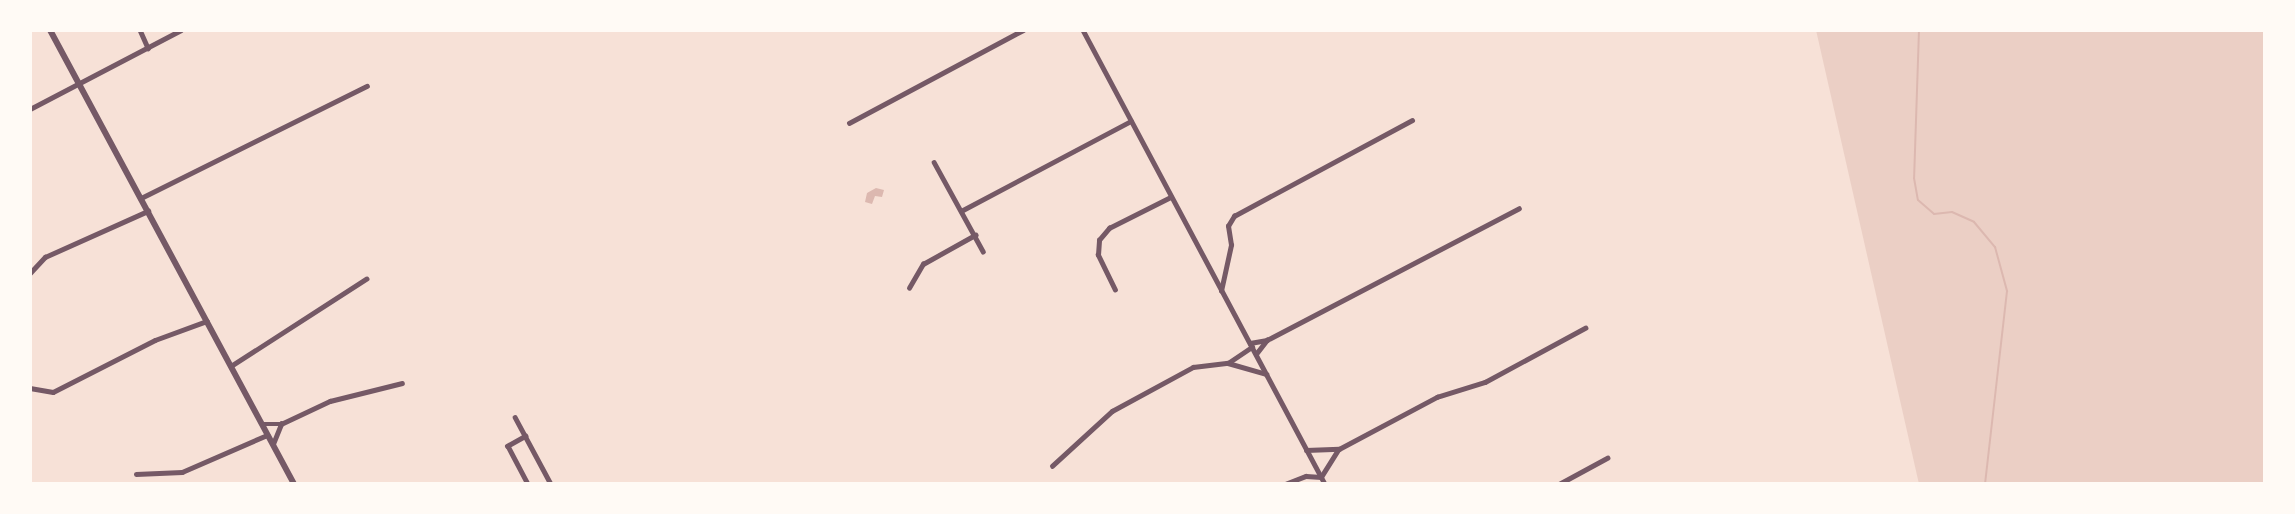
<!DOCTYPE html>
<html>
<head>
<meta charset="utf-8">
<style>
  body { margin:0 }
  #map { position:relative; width:2295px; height:514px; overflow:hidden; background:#f7e1d7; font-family:"PT Sans Narrow",sans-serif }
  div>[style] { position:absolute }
  .green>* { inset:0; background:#ebcfc5 }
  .water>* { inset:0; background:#dcb8b0 }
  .stream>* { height:2px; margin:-1px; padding:0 1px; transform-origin:1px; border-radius:1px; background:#dcb8b0 }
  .minor>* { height:4.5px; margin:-2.25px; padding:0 2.25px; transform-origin:2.25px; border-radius:2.25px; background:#755966 }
  .tertiary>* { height:6px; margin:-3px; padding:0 3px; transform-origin:3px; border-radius:3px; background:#755966 }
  span { translate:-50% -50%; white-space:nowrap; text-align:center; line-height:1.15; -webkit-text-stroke:4.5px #fffaf5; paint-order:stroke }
  .frame { position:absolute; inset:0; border:32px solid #fffaf5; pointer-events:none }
</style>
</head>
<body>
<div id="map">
  <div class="green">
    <div style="clip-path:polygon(1816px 30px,2265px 30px,2265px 484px,1919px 484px)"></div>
  </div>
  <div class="water">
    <div style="clip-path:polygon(876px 188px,884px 190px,882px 197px,875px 196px,872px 204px,865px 202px,867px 193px)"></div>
  </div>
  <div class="stream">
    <div style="left:1919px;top:30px;width:148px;rotate:91.9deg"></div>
    <div style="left:1914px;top:178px;width:22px;rotate:80deg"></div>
    <div style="left:1918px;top:200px;width:21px;rotate:41deg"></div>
    <div style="left:1934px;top:214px;width:18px;rotate:-6deg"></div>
    <div style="left:1952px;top:212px;width:24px;rotate:24deg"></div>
    <div style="left:1974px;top:222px;width:33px;rotate:50deg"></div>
    <div style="left:1995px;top:247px;width:46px;rotate:74.7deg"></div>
    <div style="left:2007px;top:291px;width:194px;rotate:96.5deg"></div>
  </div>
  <div class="minor">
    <div style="left:140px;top:30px;width:20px;rotate:66deg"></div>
    <div style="left:1083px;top:30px;width:514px;rotate:61.94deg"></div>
    <div style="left:30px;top:109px;width:170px;rotate:-27.6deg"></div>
    <div style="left:849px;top:123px;width:197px;rotate:-28.1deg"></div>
    <div style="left:934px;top:162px;width:102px;rotate:61.2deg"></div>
    <div style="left:141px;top:198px;width:252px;rotate:-26.4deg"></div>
    <div style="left:961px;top:211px;width:192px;rotate:-27.9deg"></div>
    <div style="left:30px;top:273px;width:22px;rotate:-47deg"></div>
    <div style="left:45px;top:257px;width:113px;rotate:-24.1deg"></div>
    <div style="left:909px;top:288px;width:28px;rotate:-60deg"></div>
    <div style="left:923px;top:264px;width:60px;rotate:-29.1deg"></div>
    <div style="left:1115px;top:290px;width:39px;rotate:-116deg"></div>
    <div style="left:1098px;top:255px;width:15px;rotate:-86deg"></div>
    <div style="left:1099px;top:240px;width:16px;rotate:-50deg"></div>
    <div style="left:1109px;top:228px;width:69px;rotate:-26.6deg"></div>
    <div style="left:1221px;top:291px;width:47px;rotate:-77.7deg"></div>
    <div style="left:1231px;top:245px;width:19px;rotate:-99deg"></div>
    <div style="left:1228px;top:226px;width:12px;rotate:-59deg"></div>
    <div style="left:1234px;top:216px;width:202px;rotate:-28.3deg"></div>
    <div style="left:1250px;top:343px;width:17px;rotate:-10deg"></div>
    <div style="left:1256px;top:354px;width:18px;rotate:-52deg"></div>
    <div style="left:1267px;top:340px;width:284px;rotate:-27.6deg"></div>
    <div style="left:1228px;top:363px;width:29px;rotate:-34deg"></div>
    <div style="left:231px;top:366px;width:161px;rotate:-32.8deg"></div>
    <div style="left:30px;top:388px;width:23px;rotate:10deg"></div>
    <div style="left:53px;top:392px;width:114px;rotate:-27deg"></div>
    <div style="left:155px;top:340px;width:55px;rotate:-20.1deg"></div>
    <div style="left:515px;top:417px;width:76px;rotate:61.8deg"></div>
    <div style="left:262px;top:424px;width:19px"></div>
    <div style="left:281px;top:424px;width:54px;rotate:-25.1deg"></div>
    <div style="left:330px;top:401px;width:74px;rotate:-14deg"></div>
    <div style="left:526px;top:436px;width:21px;rotate:151deg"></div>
    <div style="left:508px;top:446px;width:43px;rotate:62.2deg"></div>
    <div style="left:273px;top:444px;width:22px;rotate:-68deg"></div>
    <div style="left:1306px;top:450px;width:33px;rotate:-2deg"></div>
    <div style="left:1339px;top:449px;width:111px;rotate:-28deg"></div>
    <div style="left:1437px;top:397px;width:50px;rotate:-17.4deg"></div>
    <div style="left:1485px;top:382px;width:114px;rotate:-28.4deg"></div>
    <div style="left:1052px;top:466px;width:81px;rotate:-42.5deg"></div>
    <div style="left:1112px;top:411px;width:92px;rotate:-28.5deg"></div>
    <div style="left:1193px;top:367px;width:35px;rotate:-7deg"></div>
    <div style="left:1228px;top:363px;width:40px;rotate:16deg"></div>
    <div style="left:136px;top:474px;width:46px;rotate:-2.5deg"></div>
    <div style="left:182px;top:472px;width:93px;rotate:-23.5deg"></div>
    <div style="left:1285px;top:484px;width:22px;rotate:-21deg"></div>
    <div style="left:1306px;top:476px;width:15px;rotate:4deg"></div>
    <div style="left:1321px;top:477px;width:32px;rotate:-58deg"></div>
    <div style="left:1559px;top:484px;width:55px;rotate:-28.4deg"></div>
  </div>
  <div class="tertiary">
    <div style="left:50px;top:30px;width:515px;rotate:61.74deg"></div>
  </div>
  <div class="frame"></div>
</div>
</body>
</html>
